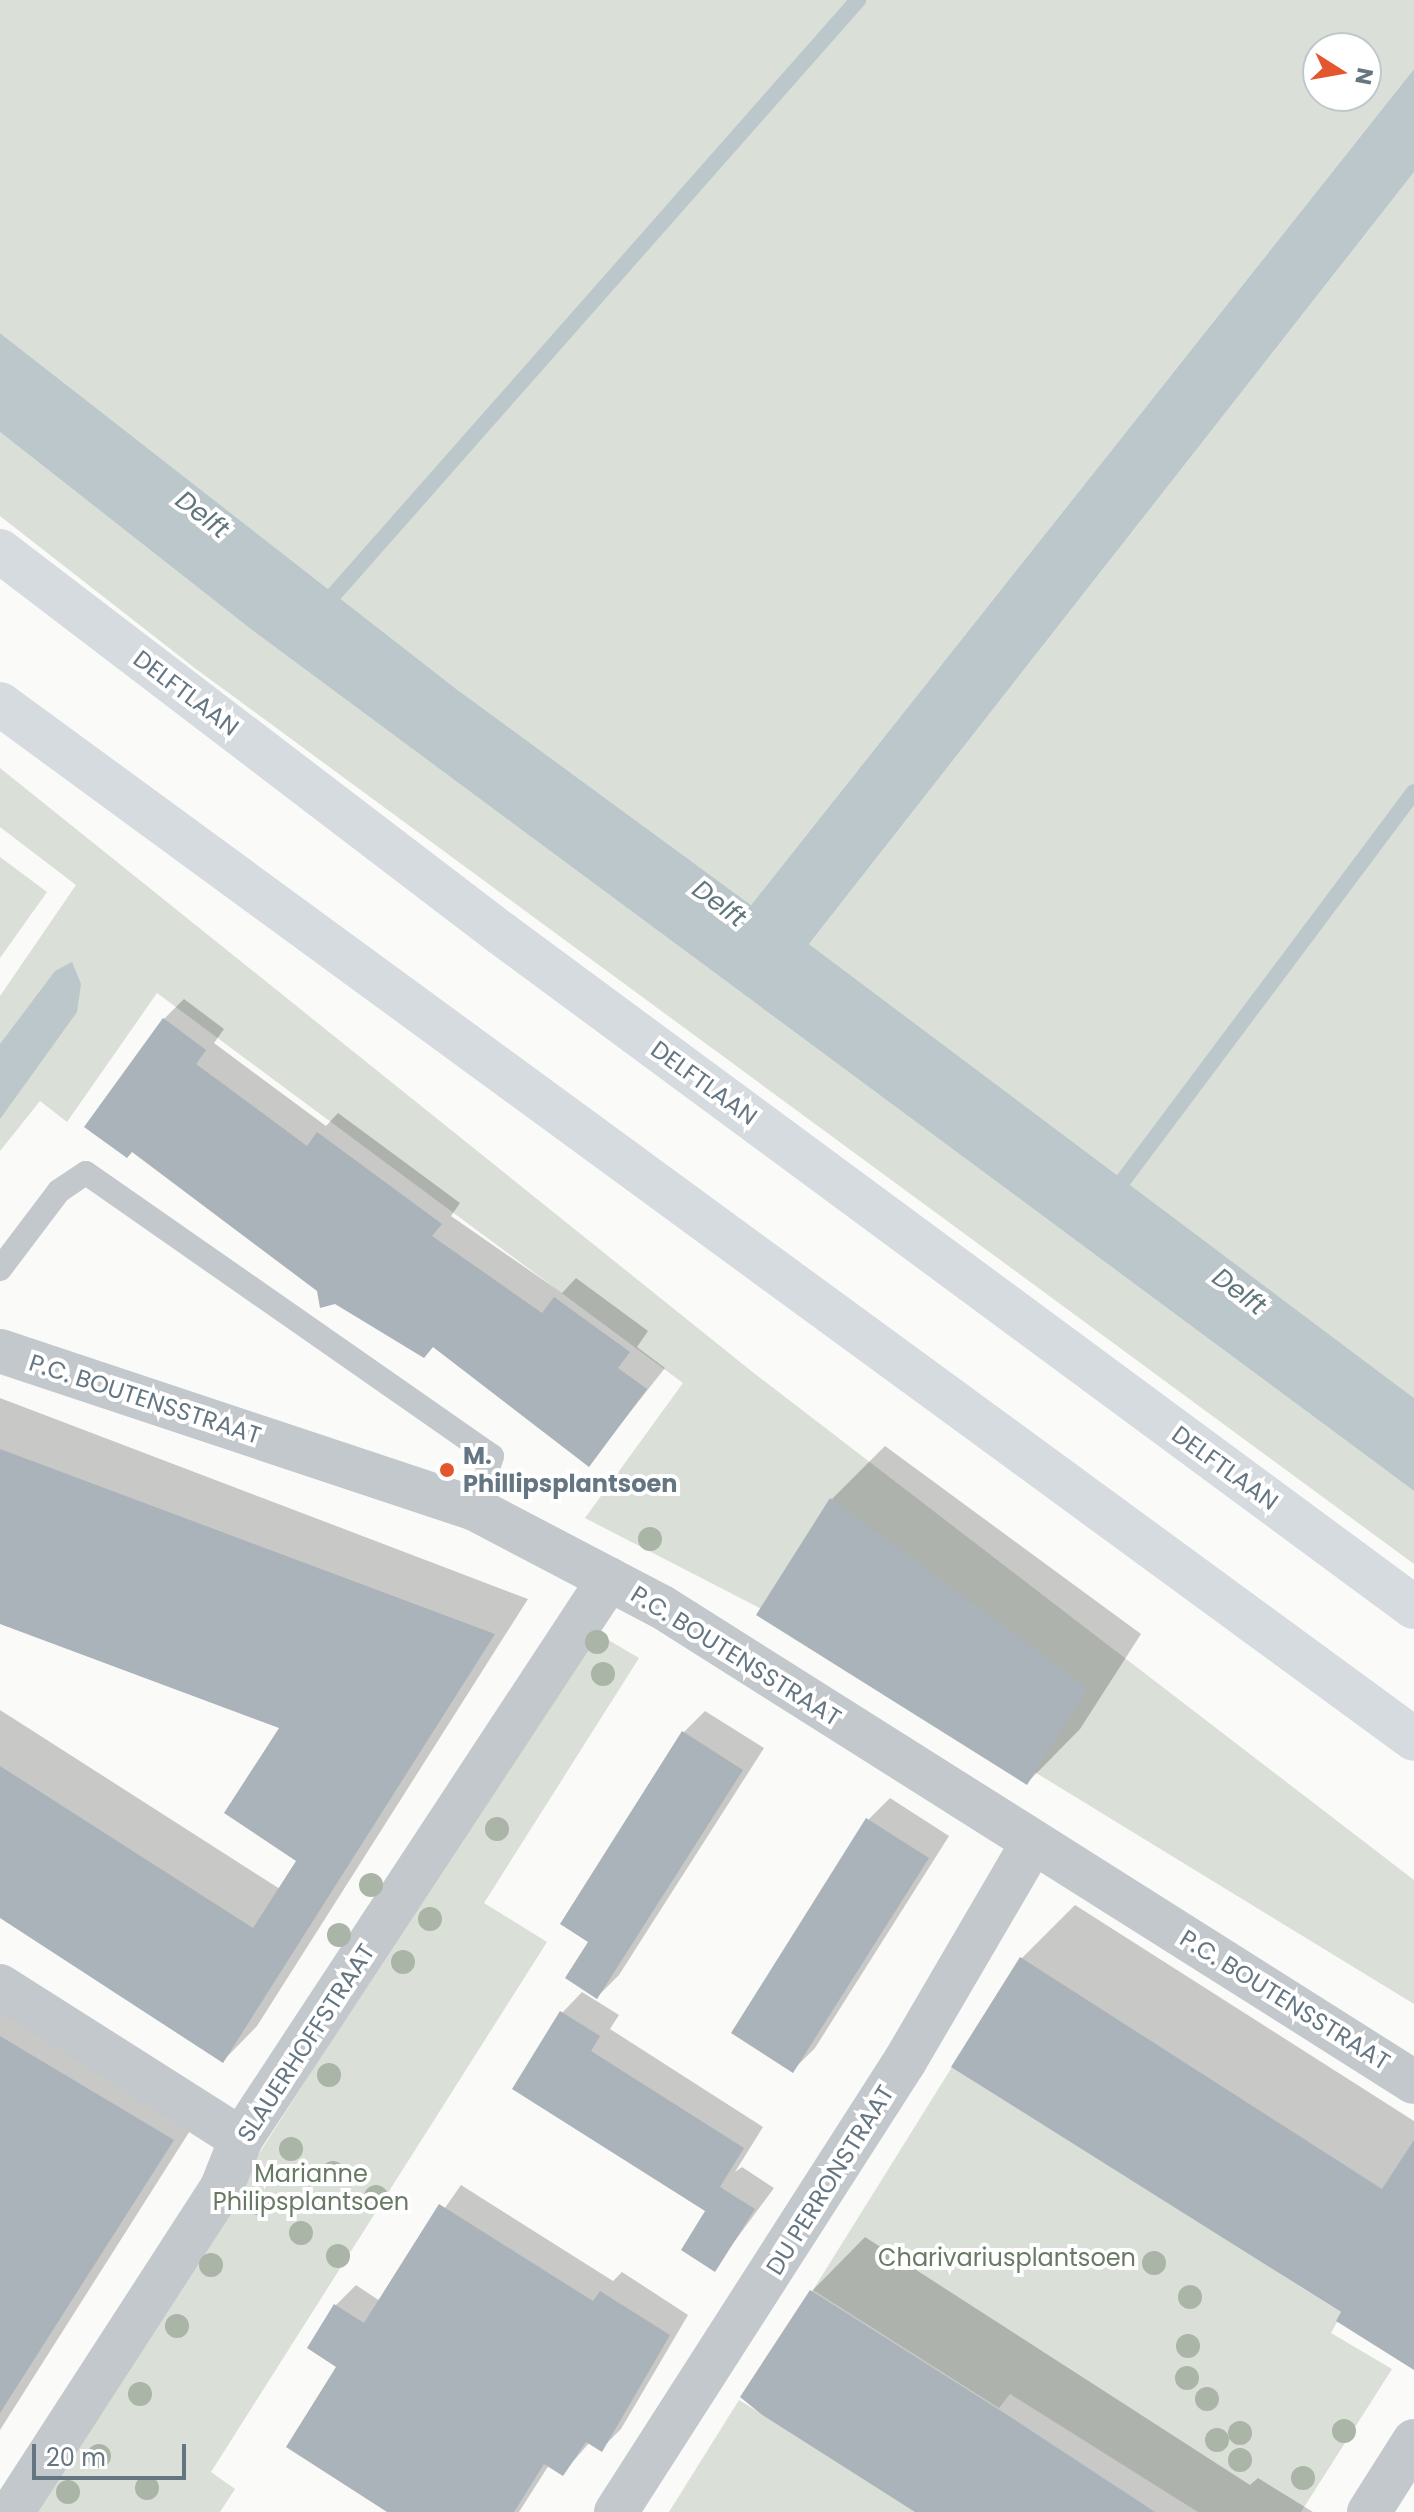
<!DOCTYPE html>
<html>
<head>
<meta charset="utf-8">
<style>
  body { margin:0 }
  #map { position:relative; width:1414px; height:2512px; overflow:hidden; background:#fafaf8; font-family:Poppins,sans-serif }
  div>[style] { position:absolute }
  .green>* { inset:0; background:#dadfd7 }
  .water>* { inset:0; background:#bbc7cb }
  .shadow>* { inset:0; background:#0003 }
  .stream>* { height:16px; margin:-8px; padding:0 8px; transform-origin:8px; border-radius:8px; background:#bbc7cb }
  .building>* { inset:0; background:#aab3b9 }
  .service>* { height:24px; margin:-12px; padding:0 12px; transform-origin:12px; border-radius:12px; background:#c3c8cc }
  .minor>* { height:44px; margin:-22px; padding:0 22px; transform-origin:22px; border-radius:22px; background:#c3c8cc }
  .tertiary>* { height:44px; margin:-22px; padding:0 22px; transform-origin:22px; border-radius:22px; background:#c3c8cc }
  .primary>* { height:44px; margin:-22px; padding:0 22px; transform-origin:22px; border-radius:22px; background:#d6dbdf }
  .trees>* { width:24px; height:24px; margin:-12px; border-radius:50%; background:#aab4a7 }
  .dots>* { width:22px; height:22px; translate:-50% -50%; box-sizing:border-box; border:4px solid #fff; border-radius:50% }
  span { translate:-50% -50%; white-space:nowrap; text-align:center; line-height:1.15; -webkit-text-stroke:8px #fff; paint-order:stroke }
  .street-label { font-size:24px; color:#657683 }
  .poi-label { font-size:24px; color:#657683; font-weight:700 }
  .left { translate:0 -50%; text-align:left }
  .park-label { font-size:24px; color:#687a64 }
  .water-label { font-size:26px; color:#60757c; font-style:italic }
  .north { position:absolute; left:1302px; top:32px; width:80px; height:80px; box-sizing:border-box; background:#fff; border:2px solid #c1c8cd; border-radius:50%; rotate:101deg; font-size:22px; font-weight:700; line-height:32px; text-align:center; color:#657683 }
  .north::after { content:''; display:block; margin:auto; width:28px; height:36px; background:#e4572e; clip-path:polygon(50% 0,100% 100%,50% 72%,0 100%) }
  .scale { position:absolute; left:32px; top:2444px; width:154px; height:36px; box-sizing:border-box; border:4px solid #657683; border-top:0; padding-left:10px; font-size:24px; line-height:28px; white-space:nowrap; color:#657683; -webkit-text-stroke:6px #fff; paint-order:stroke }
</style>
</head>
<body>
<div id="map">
  <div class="green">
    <div style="clip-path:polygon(evenodd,0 0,1414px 0,1414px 69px,751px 905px,455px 688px,0 333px,0 0,1318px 48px,1366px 48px,1366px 96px,1318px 96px,1318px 48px)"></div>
    <div style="clip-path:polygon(1414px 172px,1414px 1398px,809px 944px)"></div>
    <div style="clip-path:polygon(0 432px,252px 630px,1414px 1491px,1414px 1564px,196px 669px,0 516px)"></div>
    <div style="clip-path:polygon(0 768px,755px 1374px,1414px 1880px,1414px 2004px,804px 1631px,585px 1518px,683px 1383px,157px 993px,67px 1122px,40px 1101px,0 1151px,0 996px,76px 885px,0 827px)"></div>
    <div style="clip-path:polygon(0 857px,47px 892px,0 958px)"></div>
    <div style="clip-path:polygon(593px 1631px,639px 1658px,484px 1903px,547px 1942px,211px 2472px,235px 2489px,220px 2512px,30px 2512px)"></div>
    <div style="clip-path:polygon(952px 2067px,1342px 2313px,1331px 2333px,1392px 2369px,1301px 2512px,1198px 2512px,1010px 2394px,999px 2408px,813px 2290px)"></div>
    <div style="clip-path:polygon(739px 2400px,919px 2512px,669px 2512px)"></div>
  </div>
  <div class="water">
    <div style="clip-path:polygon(1414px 69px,1414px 172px,809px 944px,1414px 1398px,1414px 1491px,252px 630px,0 432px,0 333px,455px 688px,751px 905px)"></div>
    <div style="clip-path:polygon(72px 962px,81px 984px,77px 1012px,0 1119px,0 1044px,55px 971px)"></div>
  </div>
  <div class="shadow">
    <div style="clip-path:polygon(184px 999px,224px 1029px,214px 1043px,326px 1126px,338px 1113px,460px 1203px,451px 1216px,562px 1293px,576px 1278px,648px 1331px,637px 1347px,665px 1368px,589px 1464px,434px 1345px,319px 1290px,164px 1019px)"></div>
    <div style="clip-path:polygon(0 1398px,528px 1599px,257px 2026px,223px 2061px,0 1915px,0 1710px,280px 1889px,299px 1861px,282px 1727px,0 1622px)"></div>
    <div style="clip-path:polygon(885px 1446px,1141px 1634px,1080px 1729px,1027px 1783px,832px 1499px)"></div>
    <div style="clip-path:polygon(705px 1711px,764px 1748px,619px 1975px,596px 1998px,591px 1941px,683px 1733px)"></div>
    <div style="clip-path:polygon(890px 1798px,949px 1836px,815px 2048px,793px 2070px,868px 1820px)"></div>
    <div style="clip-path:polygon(1075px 1905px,1414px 2121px,1414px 2346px,1344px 2312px,1021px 1959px)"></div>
    <div style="clip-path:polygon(0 1971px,207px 2104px,0 2430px)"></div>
    <div style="clip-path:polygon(582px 1992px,619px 2015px,610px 2029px,763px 2127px,735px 2172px,742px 2167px,774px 2188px,714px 2269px,708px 2210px,562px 2013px)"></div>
    <div style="clip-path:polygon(461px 2185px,613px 2281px,622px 2272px,688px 2315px,621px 2429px,601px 2449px,590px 2442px,563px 2473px,549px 2465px,519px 2512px,391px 2512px,339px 2367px,336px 2305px,356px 2285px,380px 2301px)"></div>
    <div style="clip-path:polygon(865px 2237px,1250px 2485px,1258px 2478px,1313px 2512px,923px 2512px,742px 2397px,812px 2291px)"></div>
  </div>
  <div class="stream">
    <div style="left:322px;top:608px;width:811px;rotate:-48.6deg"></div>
    <div style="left:1113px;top:1194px;width:502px;rotate:-53.18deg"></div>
  </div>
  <div class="building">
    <div style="clip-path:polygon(163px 1018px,206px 1050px,196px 1064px,307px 1146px,317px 1132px,442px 1224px,432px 1236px,542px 1313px,554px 1297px,630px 1352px,618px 1368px,647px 1389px,589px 1467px,433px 1347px,424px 1358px,335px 1304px,320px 1308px,317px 1291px,132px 1152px,127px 1158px,84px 1127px)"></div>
    <div style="clip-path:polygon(0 1449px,495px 1634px,223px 2063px,0 1918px,0 1766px,253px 1928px,296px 1861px,224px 1813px,279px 1728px,0 1624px)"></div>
    <div style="clip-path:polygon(830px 1498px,1088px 1688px,1027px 1785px,756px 1615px)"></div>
    <div style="clip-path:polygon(682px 1731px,743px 1770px,597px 1999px,565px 1978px,588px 1942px,560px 1924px)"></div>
    <div style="clip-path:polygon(866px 1818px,929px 1858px,793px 2073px,731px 2033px)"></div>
    <div style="clip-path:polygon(1020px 1957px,1382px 2189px,1414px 2140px,1414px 2370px,1336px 2321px,1341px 2312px,951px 2067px)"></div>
    <div style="clip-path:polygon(560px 2011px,600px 2036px,591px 2051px,744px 2148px,710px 2203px,720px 2187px,755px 2209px,715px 2272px,681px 2250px,705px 2211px,512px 2089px)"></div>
    <div style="clip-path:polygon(0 2036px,174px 2140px,0 2413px)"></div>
    <div style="clip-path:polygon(439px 2204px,593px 2301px,600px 2291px,670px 2335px,602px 2452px,586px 2442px,563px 2476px,544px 2464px,514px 2512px,387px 2512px,286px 2447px,336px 2367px,307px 2348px,334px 2304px,364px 2323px)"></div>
    <div style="clip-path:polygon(810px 2290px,998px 2409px,1155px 2512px,915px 2512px,761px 2414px,740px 2397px)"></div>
  </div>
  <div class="service">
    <div style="left:0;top:1269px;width:98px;rotate:-52.9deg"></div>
    <div style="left:59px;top:1191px;width:32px;rotate:-34deg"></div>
    <div style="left:86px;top:1173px;width:495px;rotate:34.9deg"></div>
    <div style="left:492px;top:1456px;width:56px;rotate:107.8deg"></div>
  </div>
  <div class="minor">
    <div style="left:0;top:1986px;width:285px;rotate:32.4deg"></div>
    <div style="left:12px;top:2512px;width:387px;rotate:-57.1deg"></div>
    <div style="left:222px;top:2187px;width:52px;rotate:-68.4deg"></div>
    <div style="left:241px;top:2139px;width:670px;rotate:-56.69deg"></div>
    <div style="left:616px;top:2512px;width:536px;rotate:-57.35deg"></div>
    <div style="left:905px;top:2061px;width:254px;rotate:-59.7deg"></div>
  </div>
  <div class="tertiary">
    <div style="left:0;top:1351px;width:501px;rotate:18.4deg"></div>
    <div style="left:475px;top:1509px;width:211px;rotate:27.7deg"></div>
    <div style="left:662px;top:1607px;width:889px;rotate:32.28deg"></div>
    <div style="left:1369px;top:2512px;width:84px;rotate:-57.6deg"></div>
  </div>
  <div class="primary">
    <div style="left:0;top:551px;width:631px;rotate:37.34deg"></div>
    <div style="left:502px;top:934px;width:1133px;rotate:36.43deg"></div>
    <div style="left:0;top:704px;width:1752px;rotate:36.2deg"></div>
  </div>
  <div class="trees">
    <div style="left:650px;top:1539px"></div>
    <div style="left:597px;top:1642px"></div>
    <div style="left:603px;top:1674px"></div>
    <div style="left:497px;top:1829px"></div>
    <div style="left:371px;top:1885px"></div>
    <div style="left:430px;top:1919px"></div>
    <div style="left:339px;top:1935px"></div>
    <div style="left:403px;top:1962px"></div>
    <div style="left:329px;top:2075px"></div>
    <div style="left:291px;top:2149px"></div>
    <div style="left:333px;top:2173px"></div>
    <div style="left:376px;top:2197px"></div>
    <div style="left:258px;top:2203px"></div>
    <div style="left:301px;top:2233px"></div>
    <div style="left:338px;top:2256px"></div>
    <div style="left:1154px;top:2263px"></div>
    <div style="left:211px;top:2265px"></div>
    <div style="left:1190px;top:2297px"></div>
    <div style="left:177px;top:2326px"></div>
    <div style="left:1188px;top:2346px"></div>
    <div style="left:1187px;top:2378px"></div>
    <div style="left:140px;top:2394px"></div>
    <div style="left:1207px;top:2399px"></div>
    <div style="left:1344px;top:2431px"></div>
    <div style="left:1240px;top:2433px"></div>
    <div style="left:1217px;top:2440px"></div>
    <div style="left:99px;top:2456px"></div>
    <div style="left:1240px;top:2460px"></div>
    <div style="left:1303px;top:2478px"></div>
    <div style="left:147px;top:2488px"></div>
    <div style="left:68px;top:2492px"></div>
  </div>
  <div class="dots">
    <div style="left:447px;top:1470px;background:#e4572e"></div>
  </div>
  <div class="street-label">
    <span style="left:186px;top:693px;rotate:37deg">DELFTLAAN</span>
    <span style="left:704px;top:1083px;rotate:36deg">DELFTLAAN</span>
    <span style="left:145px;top:1399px;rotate:18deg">P.C. BOUTENSSTRAAT</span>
    <span style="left:1225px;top:1468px;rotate:36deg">DELFTLAAN</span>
    <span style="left:736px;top:1656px;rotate:32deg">P.C. BOUTENSSTRAAT</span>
    <span style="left:1285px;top:2000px;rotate:32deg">P.C. BOUTENSSTRAAT</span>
    <span style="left:306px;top:2043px;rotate:-57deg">SLAUERHOFFSTRAAT</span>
    <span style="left:830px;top:2180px;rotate:-58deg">DU PERRONSTRAAT</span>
  </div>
  <div class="poi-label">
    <span class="left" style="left:463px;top:1470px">M.<br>Phillipsplantsoen</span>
  </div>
  <div class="park-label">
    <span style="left:311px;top:2188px">Marianne<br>Philipsplantsoen</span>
    <span style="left:1007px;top:2258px">Charivariusplantsoen</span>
  </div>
  <div class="water-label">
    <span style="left:202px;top:515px;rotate:38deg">Delft</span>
    <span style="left:719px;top:904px;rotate:37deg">Delft</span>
    <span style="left:1239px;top:1292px;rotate:37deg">Delft</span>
  </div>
  <div class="north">N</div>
  <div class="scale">20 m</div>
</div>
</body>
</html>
